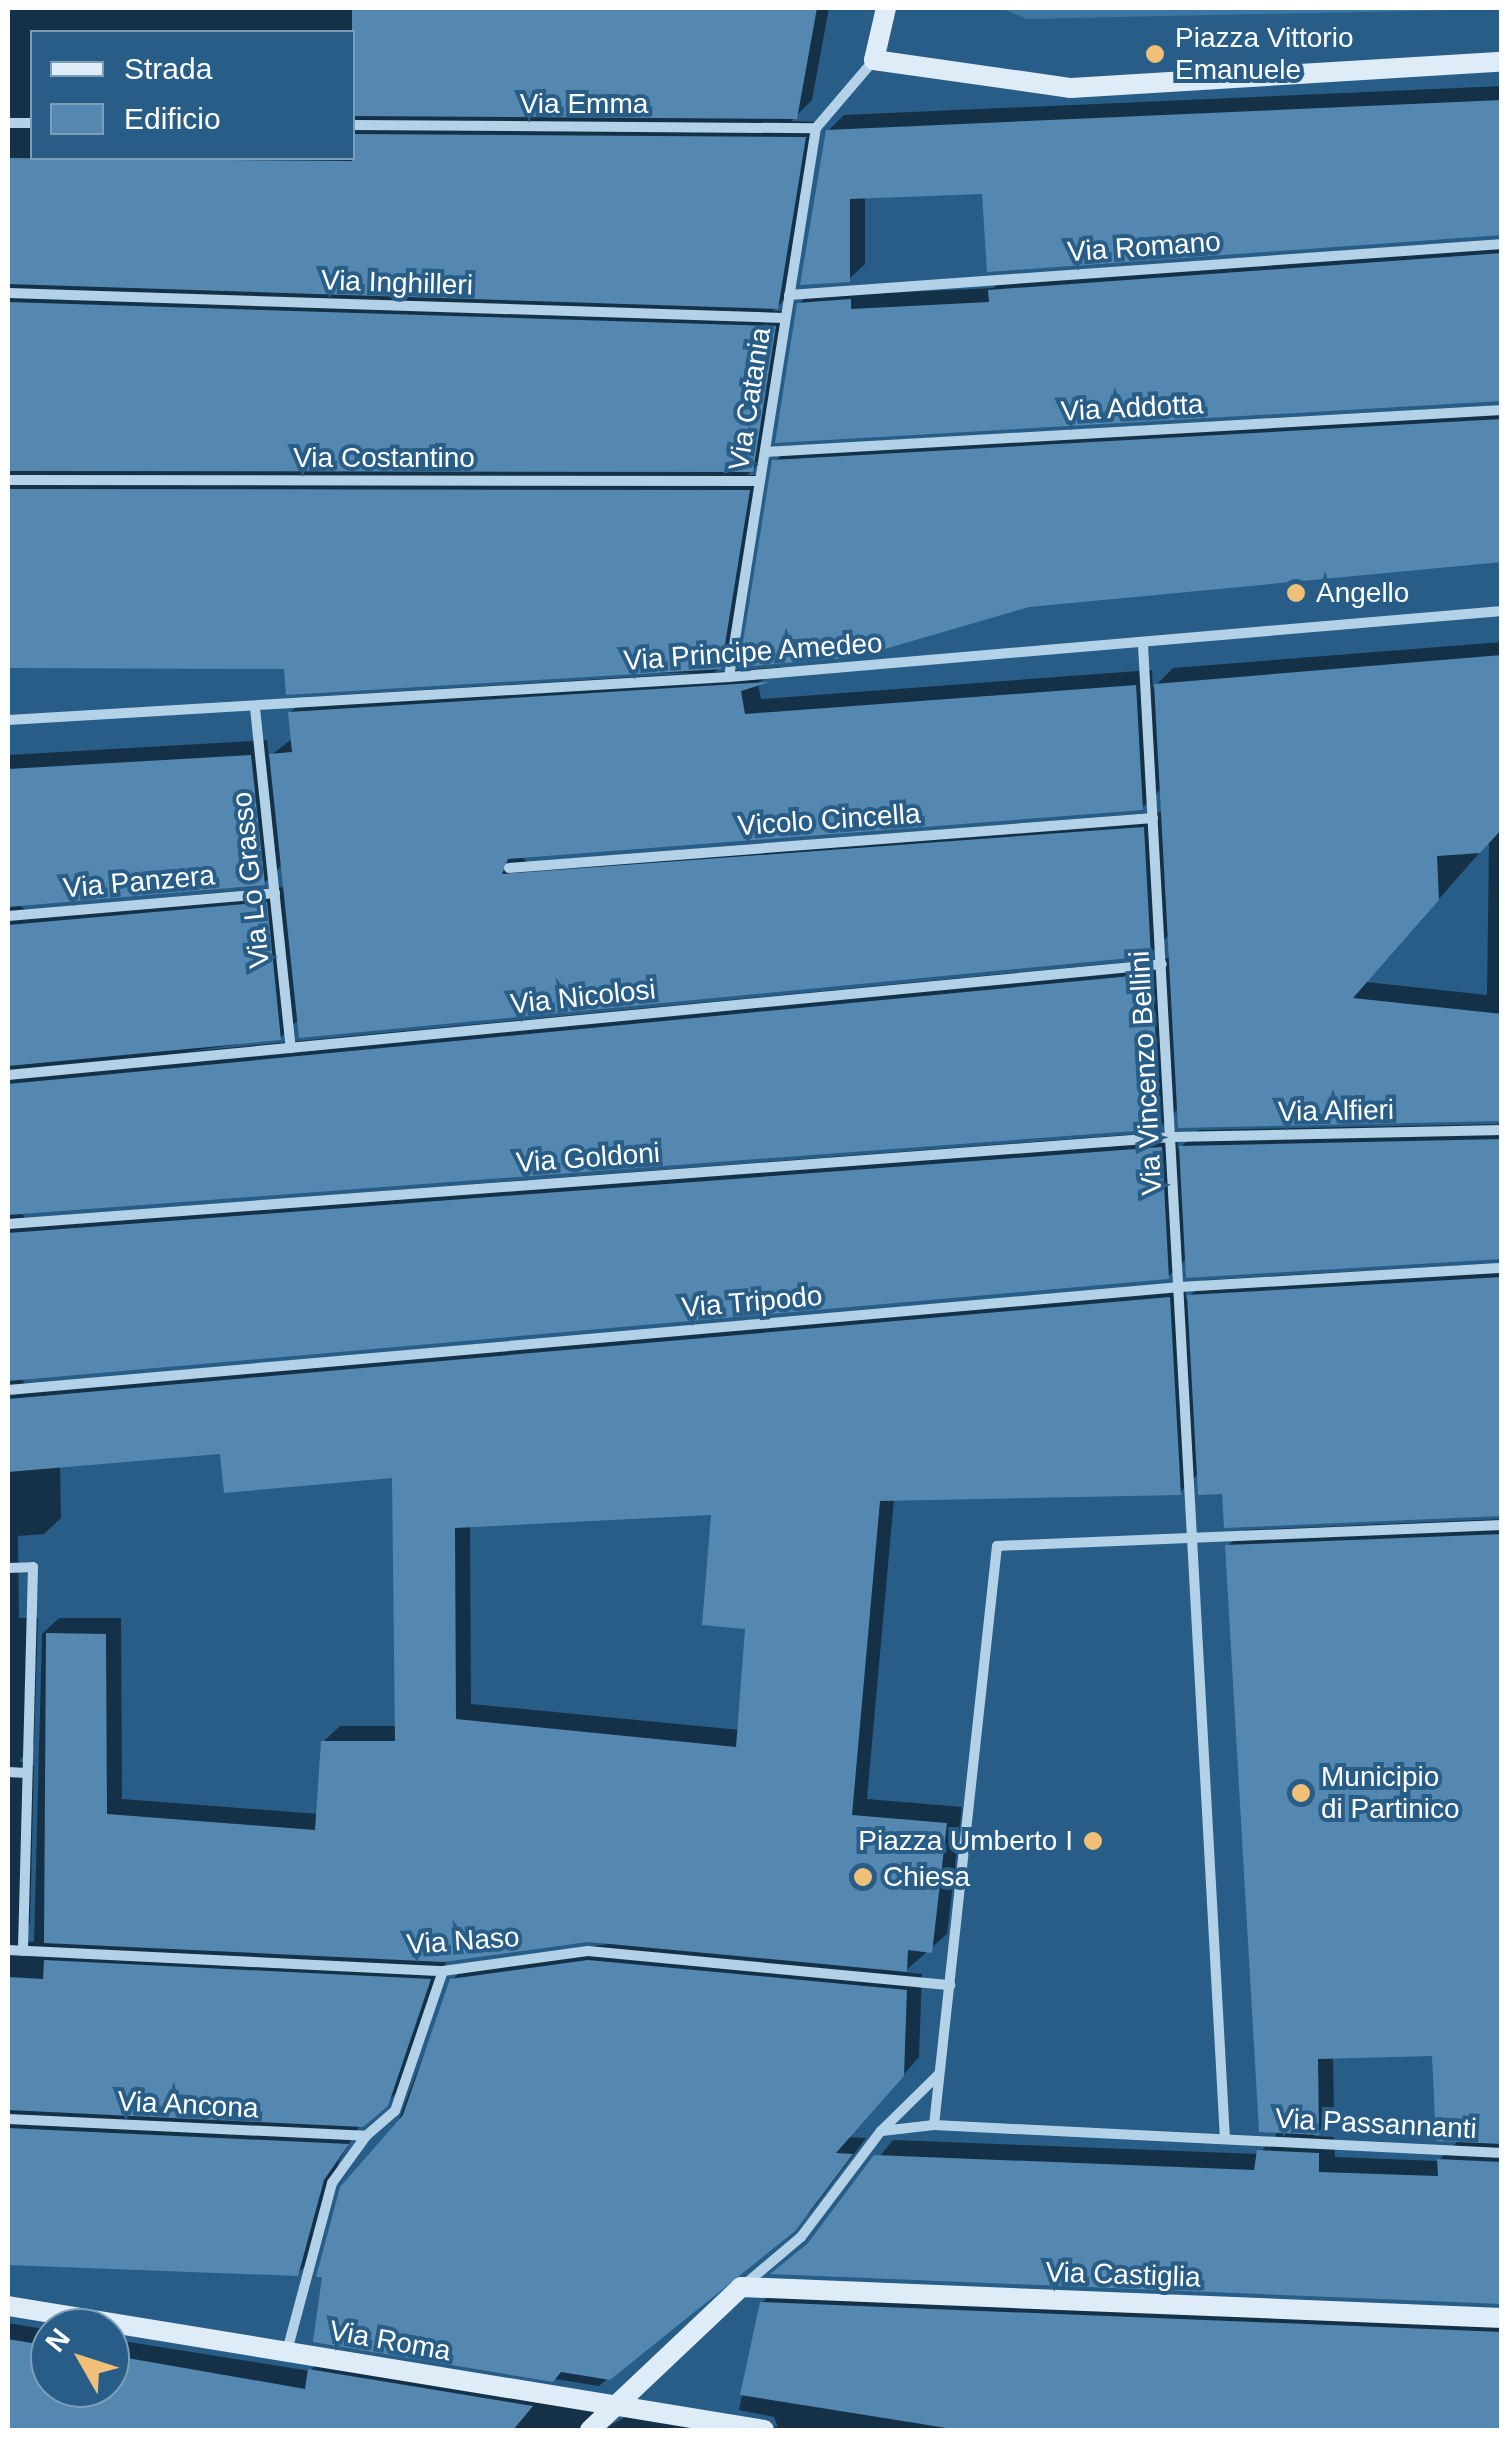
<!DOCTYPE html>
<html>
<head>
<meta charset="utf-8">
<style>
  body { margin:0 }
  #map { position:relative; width:1509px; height:2438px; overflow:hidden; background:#275d87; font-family:Helvetica,sans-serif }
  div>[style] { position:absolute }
  .green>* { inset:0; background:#3c77a3 }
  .shadow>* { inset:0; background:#0007 }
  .building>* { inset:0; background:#5488b0 }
  .street>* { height:10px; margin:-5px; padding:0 5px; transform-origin:5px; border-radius:5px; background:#b3d2e8 }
  .secondary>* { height:20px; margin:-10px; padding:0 10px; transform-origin:10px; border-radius:10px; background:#ddecf7 }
  .dots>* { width:28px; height:28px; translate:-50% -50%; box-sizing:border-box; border:5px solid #275d87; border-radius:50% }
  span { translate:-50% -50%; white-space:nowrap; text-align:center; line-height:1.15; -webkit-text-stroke:8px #275d87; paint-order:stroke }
  .poi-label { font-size:28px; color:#fff }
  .left { translate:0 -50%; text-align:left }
  .right { translate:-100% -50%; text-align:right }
  .street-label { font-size:28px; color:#fff }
  .frame { position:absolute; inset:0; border:10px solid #fff; pointer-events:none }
  .legend { position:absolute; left:30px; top:30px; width:325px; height:130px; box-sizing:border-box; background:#275d87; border:2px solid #7d9eb7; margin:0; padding:12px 18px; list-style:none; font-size:30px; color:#fff }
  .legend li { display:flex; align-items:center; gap:20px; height:50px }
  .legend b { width:50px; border:2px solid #7d9eb7 }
  .north { position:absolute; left:30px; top:2308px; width:100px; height:100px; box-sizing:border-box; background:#275d87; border:2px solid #7d9eb7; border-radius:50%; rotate:309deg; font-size:28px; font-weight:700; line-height:40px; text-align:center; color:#fff }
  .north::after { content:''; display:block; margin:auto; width:35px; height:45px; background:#f0c079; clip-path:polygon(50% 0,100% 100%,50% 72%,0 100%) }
</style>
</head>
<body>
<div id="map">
  <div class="green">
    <div style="clip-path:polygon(1001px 8px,1501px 8px,1502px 9px,1027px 19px)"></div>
  </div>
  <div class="shadow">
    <div style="clip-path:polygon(evenodd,8px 8px,829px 8px,812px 100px,791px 121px,820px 122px,794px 290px,773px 311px,790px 311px,768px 454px,747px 475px,764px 475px,737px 650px,715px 672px,782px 667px,758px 683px,761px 699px,1152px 670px,1153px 688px,1173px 668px,1502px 642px,1502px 1119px,1180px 1107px,1160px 1127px,21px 1212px,25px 1218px,1177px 1131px,1178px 1150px,1198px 1130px,1502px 1124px,1502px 1257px,1188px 1257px,1168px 1277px,21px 1378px,25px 1384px,1185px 1282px,1186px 1300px,1206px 1280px,1502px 1263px,1502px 1514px,1224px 1492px,1200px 1472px,1180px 1492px,894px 1498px,867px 1799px,962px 1807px,947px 1934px,904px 1972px,922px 1974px,919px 2057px,849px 2137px,866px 2138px,811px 2211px,599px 2386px,315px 2340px,452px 1980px,469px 1963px,609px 1944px,588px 1940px,447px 1959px,403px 2087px,358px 2128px,339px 2161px,313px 2257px,297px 2274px,8px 2263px,8px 755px,267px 740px,269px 757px,293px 738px,290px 713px,307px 697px,698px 673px,8px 666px,8px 8px,32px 32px,352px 32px,352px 158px,32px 158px,32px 32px,8px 8px,1162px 788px,1163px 812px,527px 862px,521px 856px,1142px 808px,1162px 788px,8px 8px,1489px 842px,1487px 995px,1366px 982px,1489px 842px,8px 8px,283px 864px,285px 887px,26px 910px,18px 904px,264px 883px,283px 864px,8px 8px,1170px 934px,1171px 958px,184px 1052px,280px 1038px,299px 1019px,1150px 954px,1170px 934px,8px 8px,223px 1452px,394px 1475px,398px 1726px,340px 1726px,323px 1742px,319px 1814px,122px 1799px,121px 1618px,59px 1618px,42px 1634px,34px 1942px,18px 1941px,30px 1923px,34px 1766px,19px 1761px,34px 1745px,38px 1618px,19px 1618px,18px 1536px,44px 1534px,61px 1518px,60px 1466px,223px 1452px,8px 8px,714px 1512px,748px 1626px,740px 1730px,471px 1704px,470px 1525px,714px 1512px)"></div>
    <div style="clip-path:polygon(1502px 86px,1502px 233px,984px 191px,865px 196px,865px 264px,849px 279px,828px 131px,844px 115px)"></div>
    <div style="clip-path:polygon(1502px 239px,1502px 399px,799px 304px,815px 288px,865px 294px,993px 288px,1006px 275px)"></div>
    <div style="clip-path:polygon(1502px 405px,1502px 560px,775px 462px,790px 446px)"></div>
    <div style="clip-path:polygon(evenodd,1502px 1519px,1502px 2302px,790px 2258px,815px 2237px,893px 2140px,1259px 2154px,1279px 2131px,1228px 1546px,1244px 1530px,1502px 1519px,1434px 2053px,1459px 2140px,1438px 2161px,1335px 2157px,1334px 2137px,1314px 2136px,1334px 2116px,1333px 2056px,1434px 2053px)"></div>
    <div style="clip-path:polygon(779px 2286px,1502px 2316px,1502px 2430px,742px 2430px,749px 2423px,778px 2427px,774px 2417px,739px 2410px,762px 2303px)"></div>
    <div style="clip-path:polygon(8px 2323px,50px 2330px,50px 2388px,110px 2388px,110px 2339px,310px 2371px,327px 2354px,593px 2411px,604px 2429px,627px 2416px,723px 2430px,8px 2430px)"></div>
  </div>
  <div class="building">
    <div style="clip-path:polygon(352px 8px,817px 8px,797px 119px,352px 116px)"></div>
    <div style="clip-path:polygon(1502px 100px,1502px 235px,987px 272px,982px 194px,850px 199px,850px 282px,800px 285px,826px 130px)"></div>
    <div style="clip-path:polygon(352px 134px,806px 137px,778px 309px,8px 284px,8px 158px,352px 161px)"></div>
    <div style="clip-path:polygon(1502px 253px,1502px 401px,775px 443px,797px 303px,851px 299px,851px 309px,989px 302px,988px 290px)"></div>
    <div style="clip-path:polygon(8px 302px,776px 326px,753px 472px,8px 471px)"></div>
    <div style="clip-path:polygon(1502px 419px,1502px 562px,1029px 607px,857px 657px,739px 667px,772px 460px)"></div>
    <div style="clip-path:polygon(8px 489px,750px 490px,721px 669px,286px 695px,284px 669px,8px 668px)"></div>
    <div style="clip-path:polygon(1502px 655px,1502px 829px,1480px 853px,1437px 856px,1439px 900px,1353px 998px,1502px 1014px,1502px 1121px,1178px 1128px,1154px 684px)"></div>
    <div style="clip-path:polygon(770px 682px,741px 691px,745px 714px,1136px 685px,1143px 810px,508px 859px,502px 874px,1144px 827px,1151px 956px,299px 1038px,269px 754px,292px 752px,288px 712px)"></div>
    <div style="clip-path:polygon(251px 755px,265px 885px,8px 907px,8px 769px)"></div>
    <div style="clip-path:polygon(267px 902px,281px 1040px,8px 1066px,8px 925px)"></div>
    <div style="clip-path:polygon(1152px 974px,1161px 1129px,8px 1215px,8px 1084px)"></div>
    <div style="clip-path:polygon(1502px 1139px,1502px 1259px,1186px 1278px,1179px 1146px)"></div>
    <div style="clip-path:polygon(1162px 1147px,1169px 1279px,8px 1381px,8px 1233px)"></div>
    <div style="clip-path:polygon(1502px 1277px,1502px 1516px,1224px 1528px,1222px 1494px,1198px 1495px,1187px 1295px)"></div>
    <div style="clip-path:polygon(evenodd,1170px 1297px,1181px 1495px,880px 1501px,852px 1815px,947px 1823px,932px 1953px,908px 1950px,907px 1972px,588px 1942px,443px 1962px,44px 1943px,46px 1633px,106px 1634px,107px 1814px,315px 1830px,321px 1741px,395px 1741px,392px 1478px,224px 1493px,220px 1454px,8px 1472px,8px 1399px,1170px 1297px,711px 1515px,702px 1625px,745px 1629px,736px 1747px,456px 1719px,455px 1528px,711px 1515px)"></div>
    <div style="clip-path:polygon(1502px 1534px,1502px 2144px,1436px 2141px,1432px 2056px,1318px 2059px,1319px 2135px,1259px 2132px,1225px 1545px)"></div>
    <div style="clip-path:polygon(44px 1960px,431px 1979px,388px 2106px,363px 2127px,8px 2110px,8px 1977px,43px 1979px)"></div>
    <div style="clip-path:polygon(588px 1960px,907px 1990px,904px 2076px,836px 2153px,853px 2154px,795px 2231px,610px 2380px,561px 2372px,553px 2382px,313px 2342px,322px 2277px,316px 2277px,340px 2187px,403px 2115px,450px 1979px)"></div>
    <div style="clip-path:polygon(8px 2128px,349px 2144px,324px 2180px,298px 2276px,8px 2265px)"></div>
    <div style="clip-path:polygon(1257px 2150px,1319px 2153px,1319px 2172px,1438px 2176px,1437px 2159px,1502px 2162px,1502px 2304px,770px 2274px,808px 2243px,874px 2155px,1254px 2170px)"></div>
    <div style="clip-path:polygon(760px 2302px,1502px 2332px,1502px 2430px,959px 2430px,740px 2395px)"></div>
    <div style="clip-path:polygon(8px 2339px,50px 2346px,50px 2388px,110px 2388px,110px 2355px,305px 2389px,308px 2369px,533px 2406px,513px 2430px,8px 2430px)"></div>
  </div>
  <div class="street">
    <div style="left:8px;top:123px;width:24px"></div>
    <div style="left:352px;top:125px;width:464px;rotate:0.4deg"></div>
    <div style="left:816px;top:128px;width:89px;rotate:-49.5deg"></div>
    <div style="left:8px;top:293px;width:777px;rotate:1.84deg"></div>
    <div style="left:789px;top:295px;width:715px;rotate:-4.09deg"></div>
    <div style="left:765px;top:452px;width:738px;rotate:-3.26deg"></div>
    <div style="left:8px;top:480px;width:752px;rotate:0.08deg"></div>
    <div style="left:1143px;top:645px;width:1496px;rotate:86.86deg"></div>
    <div style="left:729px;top:677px;width:556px;rotate:-81deg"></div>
    <div style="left:255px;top:708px;width:342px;rotate:84deg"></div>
    <div style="left:8px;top:720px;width:722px;rotate:-3.41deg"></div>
    <div style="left:729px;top:677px;width:776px;rotate:-4.88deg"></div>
    <div style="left:509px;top:868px;width:646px;rotate:-4.44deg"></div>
    <div style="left:8px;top:916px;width:268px;rotate:-4.9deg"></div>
    <div style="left:8px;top:1075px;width:1159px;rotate:-5.49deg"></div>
    <div style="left:8px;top:1224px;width:1167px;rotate:-4.27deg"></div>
    <div style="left:1172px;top:1137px;width:330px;rotate:-1.2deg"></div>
    <div style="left:8px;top:1390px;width:1177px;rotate:-5.02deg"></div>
    <div style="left:1180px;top:1287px;width:323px;rotate:-3.4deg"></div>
    <div style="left:1502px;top:1525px;width:505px;rotate:177.62deg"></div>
    <div style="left:997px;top:1546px;width:582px;rotate:96.21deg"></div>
    <div style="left:934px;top:2125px;width:569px;rotate:2.82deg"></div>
    <div style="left:8px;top:1568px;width:25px;rotate:-2deg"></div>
    <div style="left:33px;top:1567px;width:384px;rotate:91.5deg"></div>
    <div style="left:8px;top:1772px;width:19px;rotate:3deg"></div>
    <div style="left:8px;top:1950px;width:436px;rotate:2.8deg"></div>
    <div style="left:443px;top:1971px;width:146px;rotate:-7.9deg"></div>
    <div style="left:588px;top:1951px;width:364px;rotate:5.4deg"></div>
    <div style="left:8px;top:2119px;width:358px;rotate:2.7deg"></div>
    <div style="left:882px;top:2131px;width:52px;rotate:-6.6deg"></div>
    <div style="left:744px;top:2285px;width:75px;rotate:-40.1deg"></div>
    <div style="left:801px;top:2237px;width:133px;rotate:-53deg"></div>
    <div style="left:881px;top:2131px;width:81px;rotate:-44.5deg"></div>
    <div style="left:287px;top:2351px;width:174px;rotate:-75deg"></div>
    <div style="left:332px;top:2183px;width:58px;rotate:-54.1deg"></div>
    <div style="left:366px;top:2136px;width:38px;rotate:-41deg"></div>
    <div style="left:395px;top:2111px;width:148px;rotate:-71.1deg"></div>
  </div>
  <div class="secondary">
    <div style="left:886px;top:8px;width:53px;rotate:103deg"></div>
    <div style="left:874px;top:60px;width:199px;rotate:8.1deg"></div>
    <div style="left:1071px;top:88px;width:432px;rotate:-3.5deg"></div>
    <div style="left:8px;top:2306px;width:766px;rotate:9.31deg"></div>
    <div style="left:590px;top:2430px;width:208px;rotate:-43.4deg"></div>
    <div style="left:741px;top:2287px;width:762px;rotate:2.33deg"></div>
  </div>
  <div class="dots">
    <div style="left:1155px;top:54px;background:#f0c079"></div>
    <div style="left:1296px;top:593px;background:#f0c079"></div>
    <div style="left:1301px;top:1793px;background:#f0c079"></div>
    <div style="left:1093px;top:1841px;background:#f0c079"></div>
    <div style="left:863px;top:1877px;background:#f0c079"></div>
  </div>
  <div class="poi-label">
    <span class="left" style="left:1175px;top:54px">Piazza Vittorio<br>Emanuele</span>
    <span class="left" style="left:1316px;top:593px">Angello</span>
    <span class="left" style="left:1321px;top:1793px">Municipio<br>di Partinico</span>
    <span class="right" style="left:1073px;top:1841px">Piazza Umberto I</span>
    <span class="left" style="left:883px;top:1877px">Chiesa</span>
  </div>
  <div class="street-label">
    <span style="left:584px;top:104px">Via Emma</span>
    <span style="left:1144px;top:247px;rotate:-4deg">Via Romano</span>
    <span style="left:397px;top:283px;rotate:2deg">Via Inghilleri</span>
    <span style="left:750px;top:399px;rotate:-81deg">Via Catania</span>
    <span style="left:1132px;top:408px;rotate:-3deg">Via Addotta</span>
    <span style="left:384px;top:458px">Via Costantino</span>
    <span style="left:753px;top:652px;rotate:-4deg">Via Principe Amedeo</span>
    <span style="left:829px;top:820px;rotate:-4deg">Vicolo Cincella</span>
    <span style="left:251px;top:880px;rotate:-96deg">Via Lo Grasso</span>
    <span style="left:139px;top:882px;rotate:-5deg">Via Panzera</span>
    <span style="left:583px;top:997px;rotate:-6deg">Via Nicolosi</span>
    <span style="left:1146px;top:1073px;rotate:-93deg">Via Vincenzo Bellini</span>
    <span style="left:1336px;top:1111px;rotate:-1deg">Via Alfieri</span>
    <span style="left:588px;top:1158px;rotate:-4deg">Via Goldoni</span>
    <span style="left:752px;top:1302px;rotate:-5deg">Via Tripodo</span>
    <span style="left:463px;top:1941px;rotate:-4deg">Via Naso</span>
    <span style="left:188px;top:2105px;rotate:3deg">Via Ancona</span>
    <span style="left:1376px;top:2124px;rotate:3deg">Via Passannanti</span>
    <span style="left:1123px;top:2275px;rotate:2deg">Via Castiglia</span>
    <span style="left:390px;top:2341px;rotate:10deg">Via Roma</span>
  </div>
  <div class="frame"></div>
  <ul class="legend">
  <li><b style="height:12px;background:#ddecf7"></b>Strada</li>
  <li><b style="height:28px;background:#5488b0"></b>Edificio</li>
  </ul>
  <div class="north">N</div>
</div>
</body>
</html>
